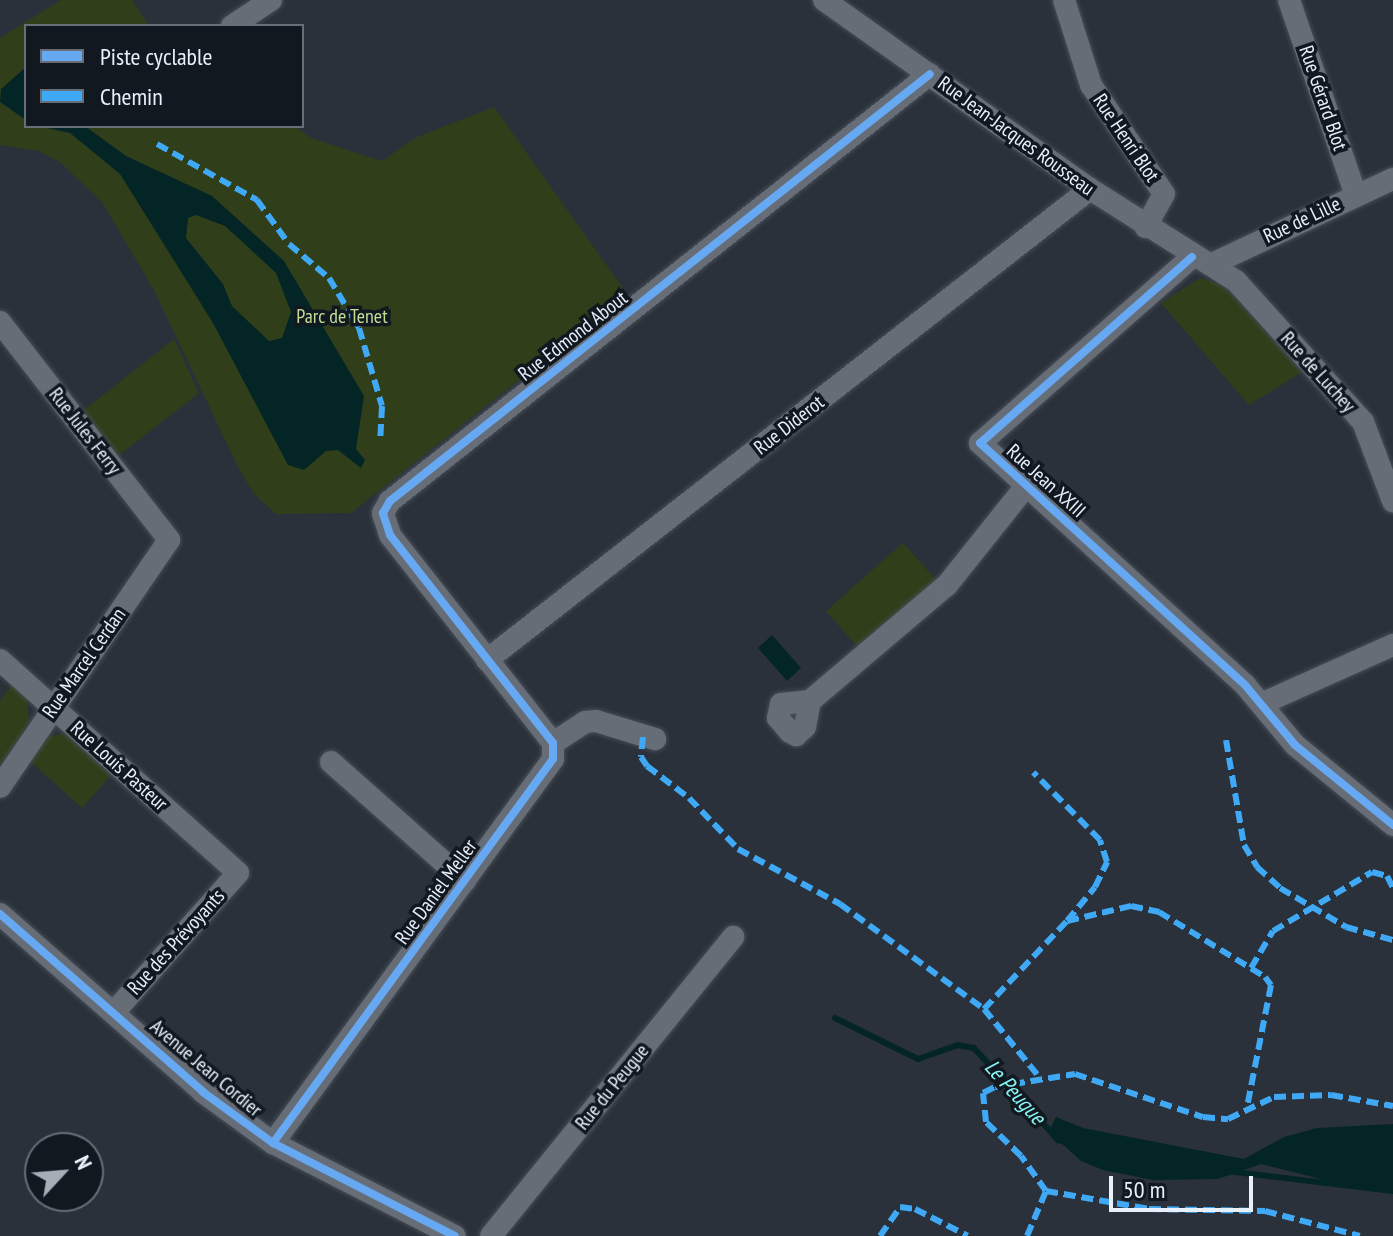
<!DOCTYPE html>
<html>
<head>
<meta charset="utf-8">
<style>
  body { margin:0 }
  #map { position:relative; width:1393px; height:1236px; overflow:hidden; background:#2a313a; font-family:"PT Sans Narrow",sans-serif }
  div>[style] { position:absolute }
  .green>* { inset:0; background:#303f19 }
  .water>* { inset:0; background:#042526 }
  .stream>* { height:6px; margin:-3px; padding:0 3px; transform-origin:3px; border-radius:3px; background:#042526 }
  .roads { filter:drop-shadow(0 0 2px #464d55) drop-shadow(0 0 2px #464d55) }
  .minor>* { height:22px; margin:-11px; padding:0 11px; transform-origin:11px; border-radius:11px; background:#676d76 }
  .quiet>* { height:6px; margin-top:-3px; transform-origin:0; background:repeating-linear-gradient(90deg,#3fa9f5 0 12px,transparent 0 18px) }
  .cycleway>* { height:8px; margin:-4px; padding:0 4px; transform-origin:4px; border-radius:4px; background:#66a8f1 }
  span { translate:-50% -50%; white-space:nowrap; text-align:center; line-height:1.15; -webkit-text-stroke:7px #121820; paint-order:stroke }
  .street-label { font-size:20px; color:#e7f0fb }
  .park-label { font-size:20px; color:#c1de95 }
  .water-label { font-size:22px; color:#89f6f6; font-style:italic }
  .legend { position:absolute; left:24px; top:24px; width:280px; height:104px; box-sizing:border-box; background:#121820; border:2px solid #676e78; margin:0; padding:10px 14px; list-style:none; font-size:24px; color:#e7f0fb }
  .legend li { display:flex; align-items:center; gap:16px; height:40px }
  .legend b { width:40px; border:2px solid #676e78 }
  .north { position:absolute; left:24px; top:1132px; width:80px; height:80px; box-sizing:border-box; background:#121820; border:2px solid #676e78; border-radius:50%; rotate:64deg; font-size:22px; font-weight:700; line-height:32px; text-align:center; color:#e7f0fb }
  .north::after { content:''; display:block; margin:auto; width:28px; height:36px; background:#a5adb7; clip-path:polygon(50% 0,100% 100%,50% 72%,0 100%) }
  .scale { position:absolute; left:1109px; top:1176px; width:144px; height:36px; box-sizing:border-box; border:4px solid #e7f0fb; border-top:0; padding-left:10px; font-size:24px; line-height:28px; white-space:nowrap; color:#e7f0fb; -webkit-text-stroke:6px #121820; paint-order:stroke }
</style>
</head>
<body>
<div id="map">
  <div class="green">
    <div style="clip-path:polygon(61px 0,132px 0,149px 26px,26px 26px,26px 126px,294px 126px,311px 138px,382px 161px,417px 137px,494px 107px,627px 294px,351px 513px,276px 514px,254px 494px,238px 467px,155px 292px,102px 202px,60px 162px,39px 151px,0 145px,0 38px)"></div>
    <div style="clip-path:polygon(1200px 278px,1223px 285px,1302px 372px,1249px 405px,1161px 303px)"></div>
    <div style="clip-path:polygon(174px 339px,199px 393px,118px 456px,83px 411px)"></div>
    <div style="clip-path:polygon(903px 543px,938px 582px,861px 651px,826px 611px)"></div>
    <div style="clip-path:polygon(12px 684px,27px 697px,29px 723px,0 766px,0 701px)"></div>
    <div style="clip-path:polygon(66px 734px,111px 775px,82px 808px,31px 762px,48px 736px)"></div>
  </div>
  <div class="water">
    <div style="clip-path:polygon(26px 67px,26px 120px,0 102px,1px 89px)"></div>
    <div style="clip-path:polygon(evenodd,38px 126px,85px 126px,126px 156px,212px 196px,284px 261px,364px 396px,356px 449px,365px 460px,361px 468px,338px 450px,326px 451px,304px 470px,288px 465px,213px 323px,120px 174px,70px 133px,38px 126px,196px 215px,225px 226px,276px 273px,291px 312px,282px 338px,269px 341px,232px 306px,223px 284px,186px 238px,188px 218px,196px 215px)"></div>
    <div style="clip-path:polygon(772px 635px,801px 668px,787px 681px,758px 648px)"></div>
    <div style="clip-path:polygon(1056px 1117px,1083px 1128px,1244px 1159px,1284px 1137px,1317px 1128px,1393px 1124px,1393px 1190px,1364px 1190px,1261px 1164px,1218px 1179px,1153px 1180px,1103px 1170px,1081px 1161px,1058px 1140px,1051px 1127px)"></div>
  </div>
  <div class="stream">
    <div style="left:835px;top:1018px;width:93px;rotate:26.3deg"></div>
    <div style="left:918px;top:1059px;width:42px;rotate:-19.3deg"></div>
    <div style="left:958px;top:1045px;width:16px;rotate:11deg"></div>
    <div style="left:974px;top:1048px;width:125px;rotate:47.6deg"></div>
    <div style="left:1058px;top:1140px;width:8px;rotate:14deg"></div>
    <div style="left:1227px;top:1171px;width:167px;rotate:6.9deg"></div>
  </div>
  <div class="roads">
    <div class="minor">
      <div style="left:824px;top:0;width:326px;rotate:35.4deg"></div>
      <div style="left:1090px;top:189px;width:173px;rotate:32.2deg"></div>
      <div style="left:1236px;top:281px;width:190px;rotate:48deg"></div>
      <div style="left:1363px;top:422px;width:85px;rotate:69.2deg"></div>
      <div style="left:1064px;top:0;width:89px;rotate:72.4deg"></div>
      <div style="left:1091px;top:85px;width:131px;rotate:56.2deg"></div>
      <div style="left:1164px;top:194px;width:38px;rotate:119deg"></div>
      <div style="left:1289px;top:0;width:207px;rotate:71.1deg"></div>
      <div style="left:232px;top:26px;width:47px;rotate:-33.7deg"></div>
      <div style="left:1192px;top:257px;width:282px;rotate:138.7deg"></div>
      <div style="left:980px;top:443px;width:359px;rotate:42.4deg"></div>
      <div style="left:1245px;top:685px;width:78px;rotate:50.2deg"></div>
      <div style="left:1295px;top:745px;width:127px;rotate:39.2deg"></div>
      <div style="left:1212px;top:264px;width:200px;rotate:-25.2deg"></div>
      <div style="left:0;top:322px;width:276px;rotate:52.2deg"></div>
      <div style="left:169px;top:540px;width:299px;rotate:124.4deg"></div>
      <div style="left:0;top:660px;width:319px;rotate:41.8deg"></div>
      <div style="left:238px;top:873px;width:185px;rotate:131.7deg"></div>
      <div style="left:487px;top:660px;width:765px;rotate:-37.99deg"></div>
      <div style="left:810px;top:701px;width:29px;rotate:174deg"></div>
      <div style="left:781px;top:704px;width:14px;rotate:102deg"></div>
      <div style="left:778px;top:718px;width:18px;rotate:49deg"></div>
      <div style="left:790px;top:732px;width:7px;rotate:27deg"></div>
      <div style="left:796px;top:735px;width:12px;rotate:-42deg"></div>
      <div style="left:805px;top:727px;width:26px;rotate:-79deg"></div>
      <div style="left:810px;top:701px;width:180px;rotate:-40.3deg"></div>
      <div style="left:947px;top:585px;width:127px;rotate:-51.4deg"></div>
      <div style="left:1261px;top:704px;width:145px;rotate:-24.1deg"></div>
      <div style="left:553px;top:743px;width:38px;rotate:-33deg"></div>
      <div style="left:585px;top:722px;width:11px;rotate:-5deg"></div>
      <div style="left:596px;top:721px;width:62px;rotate:17deg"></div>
      <div style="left:331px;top:762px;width:179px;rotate:41.6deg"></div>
      <div style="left:0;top:914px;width:270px;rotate:41.2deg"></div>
      <div style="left:203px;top:1092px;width:87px;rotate:36.1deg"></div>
      <div style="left:273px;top:1143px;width:204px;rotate:27.1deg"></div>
      <div style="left:273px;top:1143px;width:475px;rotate:-53.9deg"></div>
      <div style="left:553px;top:759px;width:16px;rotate:-90deg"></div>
      <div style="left:553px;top:743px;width:264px;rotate:-128.1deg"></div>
      <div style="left:390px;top:535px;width:23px;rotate:-108deg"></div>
      <div style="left:383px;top:513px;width:14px;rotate:-60deg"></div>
      <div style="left:390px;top:501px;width:688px;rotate:-38.33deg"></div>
      <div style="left:491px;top:1236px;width:385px;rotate:-51deg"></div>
    </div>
  </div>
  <div class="quiet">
    <div style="left:157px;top:144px;width:115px;rotate:29.2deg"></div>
    <div style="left:257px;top:200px;width:54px;rotate:54deg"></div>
    <div style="left:289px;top:244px;width:52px;rotate:40.4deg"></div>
    <div style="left:329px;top:278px;width:58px;rotate:59deg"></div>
    <div style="left:359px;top:328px;width:81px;rotate:73.6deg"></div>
    <div style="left:382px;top:406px;width:36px;rotate:93deg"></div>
    <div style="left:643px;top:737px;width:20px;rotate:96deg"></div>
    <div style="left:641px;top:757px;width:11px;rotate:56deg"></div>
    <div style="left:647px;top:766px;width:53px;rotate:37.3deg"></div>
    <div style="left:689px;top:798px;width:71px;rotate:46.1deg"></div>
    <div style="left:738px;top:849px;width:116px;rotate:28.3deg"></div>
    <div style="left:840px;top:904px;width:178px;rotate:36.1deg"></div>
    <div style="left:984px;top:1009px;width:89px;rotate:50.9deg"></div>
    <div style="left:1226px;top:740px;width:107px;rotate:80.3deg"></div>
    <div style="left:1244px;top:845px;width:26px;rotate:59deg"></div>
    <div style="left:1257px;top:867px;width:31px;rotate:42deg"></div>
    <div style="left:1280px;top:888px;width:77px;rotate:30.6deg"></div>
    <div style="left:1346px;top:927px;width:49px;rotate:15.5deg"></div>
    <div style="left:1067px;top:921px;width:66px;rotate:-13.2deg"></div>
    <div style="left:1131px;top:906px;width:29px;rotate:12deg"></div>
    <div style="left:1159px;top:912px;width:124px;rotate:31.5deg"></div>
    <div style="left:1265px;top:977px;width:10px;rotate:53deg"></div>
    <div style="left:1271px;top:985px;width:124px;rotate:101.1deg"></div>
    <div style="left:1251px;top:968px;width:43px;rotate:-59.3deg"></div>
    <div style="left:1273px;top:931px;width:115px;rotate:-30.8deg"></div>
    <div style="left:1372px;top:872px;width:16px;rotate:15deg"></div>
    <div style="left:1387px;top:876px;width:13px;rotate:63deg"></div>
    <div style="left:984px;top:1009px;width:121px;rotate:-46.7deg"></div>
    <div style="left:1067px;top:921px;width:44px;rotate:-50.5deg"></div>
    <div style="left:1095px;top:887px;width:28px;rotate:-64deg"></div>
    <div style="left:1107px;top:862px;width:23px;rotate:-108deg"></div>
    <div style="left:1100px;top:840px;width:95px;rotate:-134.6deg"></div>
    <div style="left:1046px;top:1191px;width:105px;rotate:9.9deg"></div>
    <div style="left:1149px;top:1209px;width:116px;rotate:1deg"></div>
    <div style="left:1265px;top:1211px;width:98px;rotate:14.7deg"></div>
    <div style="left:880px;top:1236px;width:35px;rotate:-55deg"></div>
    <div style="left:900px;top:1207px;width:15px;rotate:8deg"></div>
    <div style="left:915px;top:1209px;width:59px;rotate:27deg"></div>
    <div style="left:1027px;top:1236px;width:49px;rotate:-67.1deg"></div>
    <div style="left:1046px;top:1191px;width:43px;rotate:-125.5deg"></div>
    <div style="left:1021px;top:1156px;width:49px;rotate:-135.8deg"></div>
    <div style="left:986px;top:1122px;width:29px;rotate:-96deg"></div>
    <div style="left:983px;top:1093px;width:13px;rotate:-27deg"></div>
    <div style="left:995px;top:1087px;width:81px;rotate:-9.2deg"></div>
    <div style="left:1075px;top:1074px;width:135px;rotate:18.6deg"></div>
    <div style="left:1203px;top:1117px;width:25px;rotate:5deg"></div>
    <div style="left:1228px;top:1119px;width:51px;rotate:-25.6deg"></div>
    <div style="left:1274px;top:1097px;width:57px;rotate:-2deg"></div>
    <div style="left:1331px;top:1095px;width:63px;rotate:10.1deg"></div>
  </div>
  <div class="cycleway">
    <div style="left:1192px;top:257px;width:282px;rotate:138.7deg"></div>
    <div style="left:980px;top:443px;width:359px;rotate:42.4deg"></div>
    <div style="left:1245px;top:685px;width:78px;rotate:50.2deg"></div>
    <div style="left:1295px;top:745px;width:127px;rotate:39.2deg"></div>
    <div style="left:0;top:914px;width:270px;rotate:41.2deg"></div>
    <div style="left:203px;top:1092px;width:87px;rotate:36.1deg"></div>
    <div style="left:273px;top:1143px;width:204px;rotate:27.1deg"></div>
    <div style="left:273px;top:1143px;width:475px;rotate:-53.9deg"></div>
    <div style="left:553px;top:759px;width:16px;rotate:-90deg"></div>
    <div style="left:553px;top:743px;width:264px;rotate:-128.1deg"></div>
    <div style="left:390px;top:535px;width:23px;rotate:-108deg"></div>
    <div style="left:383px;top:513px;width:14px;rotate:-60deg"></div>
    <div style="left:390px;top:501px;width:688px;rotate:-38.33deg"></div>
  </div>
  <div class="street-label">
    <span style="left:1323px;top:98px;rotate:71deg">Rue Gérard Blot</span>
    <span style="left:1016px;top:136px;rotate:36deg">Rue Jean-Jacques Rousseau</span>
    <span style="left:1126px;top:138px;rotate:56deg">Rue Henri Blot</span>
    <span style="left:1302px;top:220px;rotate:-25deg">Rue de Lille</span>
    <span style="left:573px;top:336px;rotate:-38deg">Rue Edmond About</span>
    <span style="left:1318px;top:372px;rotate:48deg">Rue de Luchey</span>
    <span style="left:789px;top:425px;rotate:-38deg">Rue Diderot</span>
    <span style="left:85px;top:431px;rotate:52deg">Rue Jules Ferry</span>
    <span style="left:1046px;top:481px;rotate:42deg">Rue Jean XXIII</span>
    <span style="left:84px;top:663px;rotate:-55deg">Rue Marcel Cerdan</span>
    <span style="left:119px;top:766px;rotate:42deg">Rue Louis Pasteur</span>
    <span style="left:436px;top:892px;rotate:-54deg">Rue Daniel Meller</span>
    <span style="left:176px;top:942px;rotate:-48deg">Rue des Prévoyants</span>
    <span style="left:206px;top:1068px;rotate:40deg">Avenue Jean Cordier</span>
    <span style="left:612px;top:1087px;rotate:-51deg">Rue du Peugue</span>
  </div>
  <div class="park-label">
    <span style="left:342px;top:316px">Parc de Tenet</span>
  </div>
  <div class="water-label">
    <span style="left:1015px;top:1092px;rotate:48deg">Le Peugue</span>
  </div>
  <ul class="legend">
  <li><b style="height:10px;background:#66a8f1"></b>Piste cyclable</li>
  <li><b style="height:10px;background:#3fa9f5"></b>Chemin</li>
  </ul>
  <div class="north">N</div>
  <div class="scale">50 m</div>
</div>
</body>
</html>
